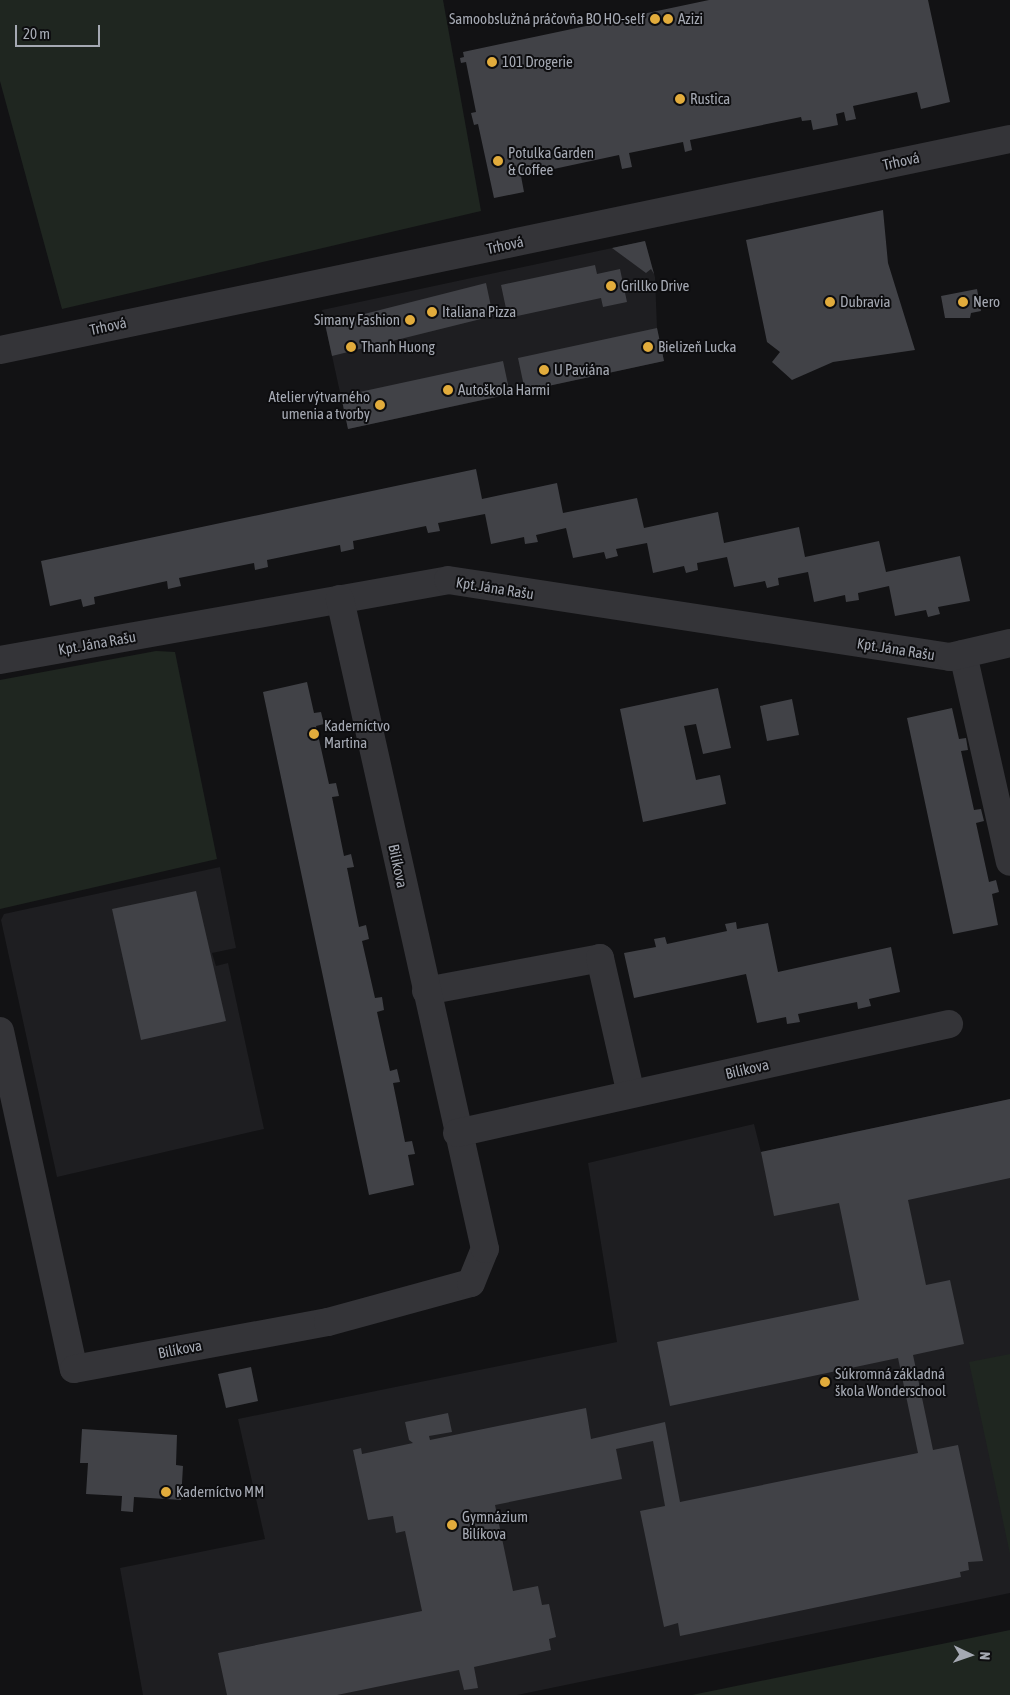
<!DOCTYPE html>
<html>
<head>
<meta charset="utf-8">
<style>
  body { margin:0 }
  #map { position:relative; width:1010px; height:1695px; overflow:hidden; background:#121214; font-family:"Asap Condensed",sans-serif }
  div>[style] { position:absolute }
  .built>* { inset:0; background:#1e1e21 }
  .green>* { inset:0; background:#1f2620 }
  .building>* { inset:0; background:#414247 }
  .minor>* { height:28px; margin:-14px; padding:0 14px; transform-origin:14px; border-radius:14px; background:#343438 }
  .dots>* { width:14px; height:14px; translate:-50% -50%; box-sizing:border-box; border:2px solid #0d0d0f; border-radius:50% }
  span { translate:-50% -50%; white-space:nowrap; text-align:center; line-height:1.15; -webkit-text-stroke:4px #0d0d0f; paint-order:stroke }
  .poi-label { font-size:15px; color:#a5a9b3 }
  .right { translate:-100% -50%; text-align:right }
  .left { translate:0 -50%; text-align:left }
  .street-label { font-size:15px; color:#a5a9b3 }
  .north { position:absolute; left:945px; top:1630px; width:50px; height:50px; -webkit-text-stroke:4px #0d0d0f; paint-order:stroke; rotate:93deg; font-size:14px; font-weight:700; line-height:20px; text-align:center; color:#a5a9b3 }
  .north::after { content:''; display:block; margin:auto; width:18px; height:22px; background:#a5a9b3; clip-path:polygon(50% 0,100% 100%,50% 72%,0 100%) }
  .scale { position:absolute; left:15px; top:25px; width:85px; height:22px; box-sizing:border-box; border:2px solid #a5a9b3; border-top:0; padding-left:6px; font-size:15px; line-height:18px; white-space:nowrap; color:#a5a9b3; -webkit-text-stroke:4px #0d0d0f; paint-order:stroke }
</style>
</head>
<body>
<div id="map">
  <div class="built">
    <div style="clip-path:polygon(645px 241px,655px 277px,657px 328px,664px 361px,348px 429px,322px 310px)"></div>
    <div style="clip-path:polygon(220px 867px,236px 948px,212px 953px,216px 966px,228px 963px,264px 1129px,57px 1177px,1px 920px,4px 914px)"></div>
    <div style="clip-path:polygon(1010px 1099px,1010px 1593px,517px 1695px,143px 1695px,120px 1568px,265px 1539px,238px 1419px,617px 1342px,588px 1163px,754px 1124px,761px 1152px)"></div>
  </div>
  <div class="green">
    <div style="clip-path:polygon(0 0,443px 0,481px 211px,62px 309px,0 81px)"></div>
    <div style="clip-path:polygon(156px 651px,175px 652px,217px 859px,0 909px,0 680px)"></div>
    <div style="clip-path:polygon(1010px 1354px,1010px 1554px,969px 1362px)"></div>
    <div style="clip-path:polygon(1010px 1630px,1010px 1695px,692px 1695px)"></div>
  </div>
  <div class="building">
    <div style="clip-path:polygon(709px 0,928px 0,950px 102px,921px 109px,917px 92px,853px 106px,856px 119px,846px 121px,844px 112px,836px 114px,838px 125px,813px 130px,811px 120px,802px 121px,801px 117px,690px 140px,692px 150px,685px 152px,683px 142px,629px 153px,632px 167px,622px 169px,619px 155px,521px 176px,524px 192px,494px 198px,478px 124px,474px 125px,471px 113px,476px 112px,466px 62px,461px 63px,460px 58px,464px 57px,463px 52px)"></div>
    <div style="clip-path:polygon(883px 210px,888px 263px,915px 350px,833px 362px,792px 380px,772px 362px,780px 352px,767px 342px,746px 240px)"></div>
    <div style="clip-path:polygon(645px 241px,654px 274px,651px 269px,646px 273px,612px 248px)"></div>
    <div style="clip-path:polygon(595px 265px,597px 274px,620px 269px,627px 302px,603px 307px,601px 298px,508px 318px,501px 285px)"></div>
    <div style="clip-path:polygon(486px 283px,493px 316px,332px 356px,325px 324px)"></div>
    <div style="clip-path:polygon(977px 289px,981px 311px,971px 313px,970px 318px,945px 318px,941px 296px)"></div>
    <div style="clip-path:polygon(657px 328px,664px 361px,525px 391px,518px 358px)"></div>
    <div style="clip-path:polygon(503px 361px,510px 394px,348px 429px,341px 396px)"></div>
    <div style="clip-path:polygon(476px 469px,482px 499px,557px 483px,563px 513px,637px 498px,644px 528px,718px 512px,724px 543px,799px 527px,805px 557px,879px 541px,886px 572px,960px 556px,970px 601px,938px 607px,940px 614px,928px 617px,926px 610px,895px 616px,889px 586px,858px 593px,859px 600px,846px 602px,845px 595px,814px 602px,808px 572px,778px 578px,779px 585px,767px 588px,765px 581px,734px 587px,727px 557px,697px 563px,698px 570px,686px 573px,684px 566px,653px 573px,647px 543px,616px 549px,618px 556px,606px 559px,604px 552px,573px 558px,566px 528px,536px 535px,538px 542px,525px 544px,524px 537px,491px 544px,485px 514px,438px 523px,440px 531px,428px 533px,426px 526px,353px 541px,354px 549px,341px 552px,340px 545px,267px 560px,268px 567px,255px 570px,254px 563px,179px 578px,181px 586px,168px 589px,167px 581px,94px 597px,95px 604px,83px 607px,81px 599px,50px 606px,41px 561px)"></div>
    <div style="clip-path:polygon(307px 682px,314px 713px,321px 712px,324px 724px,316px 726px,329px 784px,336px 783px,339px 796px,332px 797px,344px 856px,351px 854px,354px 867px,347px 868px,359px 927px,366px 925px,369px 939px,362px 941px,375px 998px,382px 997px,384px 1010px,377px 1012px,390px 1071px,397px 1069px,400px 1082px,393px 1083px,405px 1142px,412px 1141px,415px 1154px,408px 1155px,414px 1185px,369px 1195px,263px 692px)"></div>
    <div style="clip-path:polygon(718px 688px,731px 748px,703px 754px,696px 724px,684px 726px,696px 780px,720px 775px,726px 804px,643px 822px,620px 709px)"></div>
    <div style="clip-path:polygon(792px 699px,799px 735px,767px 741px,760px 706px)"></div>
    <div style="clip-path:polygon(952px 708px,959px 739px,966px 738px,968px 750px,961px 751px,974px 810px,981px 809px,984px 821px,976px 823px,989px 882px,996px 880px,999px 892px,992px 894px,998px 925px,953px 934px,907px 718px)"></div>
    <div style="clip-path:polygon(196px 891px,226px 1021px,141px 1040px,112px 909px)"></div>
    <div style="clip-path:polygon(736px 922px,737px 929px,768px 923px,778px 972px,891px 947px,900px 992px,869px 999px,871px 1006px,858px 1009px,857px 1002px,798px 1014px,800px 1022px,787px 1024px,786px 1017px,757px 1023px,746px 974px,634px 998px,624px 953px,656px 947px,654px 939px,665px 937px,667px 944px,727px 931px,725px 924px)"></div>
    <div style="clip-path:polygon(1010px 1099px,1010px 1178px,908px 1200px,926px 1285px,950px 1280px,964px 1344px,913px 1355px,933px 1450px,958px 1445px,983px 1561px,968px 1562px,969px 1570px,960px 1572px,961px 1577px,680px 1636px,678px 1623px,664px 1627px,640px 1511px,665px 1506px,653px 1441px,616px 1449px,622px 1479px,495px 1505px,513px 1591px,538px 1586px,542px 1605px,549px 1604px,556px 1637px,549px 1639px,551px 1650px,474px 1667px,478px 1688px,464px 1690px,459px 1670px,337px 1695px,227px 1695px,218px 1653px,422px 1611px,405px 1531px,396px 1533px,393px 1516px,368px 1520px,353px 1450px,361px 1448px,362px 1454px,413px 1443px,409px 1440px,405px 1422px,448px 1413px,452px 1432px,429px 1436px,430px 1440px,586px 1408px,591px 1439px,665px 1422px,680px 1502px,918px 1453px,898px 1358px,670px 1406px,657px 1342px,859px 1300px,839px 1203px,774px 1216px,761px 1152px)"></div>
    <div style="clip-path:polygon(251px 1367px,258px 1401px,226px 1408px,218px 1374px)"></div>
    <div style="clip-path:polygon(82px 1429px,177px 1435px,176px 1465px,183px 1466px,181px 1500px,134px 1497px,133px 1512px,121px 1511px,122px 1496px,86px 1494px,88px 1463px,80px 1463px)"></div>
  </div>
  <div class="minor">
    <div style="left:0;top:350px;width:1032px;rotate:-11.8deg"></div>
    <div style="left:963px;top:654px;width:213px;rotate:77.3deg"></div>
    <div style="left:0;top:660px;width:455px;rotate:-10.1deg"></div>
    <div style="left:448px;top:580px;width:508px;rotate:8.72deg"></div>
    <div style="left:950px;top:657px;width:62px;rotate:-13.1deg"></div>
    <div style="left:426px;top:991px;width:177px;rotate:-10.7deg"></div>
    <div style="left:600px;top:958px;width:139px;rotate:77.2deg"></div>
    <div style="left:0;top:1031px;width:346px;rotate:77.7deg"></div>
    <div style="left:74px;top:1369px;width:258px;rotate:-10.5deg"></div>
    <div style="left:328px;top:1322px;width:148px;rotate:-15.3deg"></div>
    <div style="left:471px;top:1283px;width:37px;rotate:-68deg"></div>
    <div style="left:485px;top:1249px;width:666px;rotate:-102.58deg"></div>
    <div style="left:457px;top:1133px;width:504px;rotate:-12.49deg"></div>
  </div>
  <div class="dots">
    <div style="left:655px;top:19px;background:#e2ac3c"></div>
    <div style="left:668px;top:19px;background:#e2ac3c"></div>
    <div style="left:492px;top:62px;background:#e2ac3c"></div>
    <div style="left:680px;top:99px;background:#e2ac3c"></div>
    <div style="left:498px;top:161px;background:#e2ac3c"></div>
    <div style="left:611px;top:286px;background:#e2ac3c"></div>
    <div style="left:830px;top:302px;background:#e2ac3c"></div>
    <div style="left:963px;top:302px;background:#e2ac3c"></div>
    <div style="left:432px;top:312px;background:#e2ac3c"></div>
    <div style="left:410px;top:320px;background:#e2ac3c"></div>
    <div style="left:351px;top:347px;background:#e2ac3c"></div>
    <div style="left:648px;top:347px;background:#e2ac3c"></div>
    <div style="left:544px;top:370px;background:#e2ac3c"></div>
    <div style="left:448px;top:390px;background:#e2ac3c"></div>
    <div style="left:380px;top:405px;background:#e2ac3c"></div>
    <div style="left:314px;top:734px;background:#e2ac3c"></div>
    <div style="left:825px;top:1382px;background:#e2ac3c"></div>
    <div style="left:166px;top:1492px;background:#e2ac3c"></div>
    <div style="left:452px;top:1525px;background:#e2ac3c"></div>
  </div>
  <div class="poi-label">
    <span class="right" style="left:645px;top:19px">Samoobslužná práčovňa BO HO-self</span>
    <span class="left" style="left:678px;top:19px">Azizi</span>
    <span class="left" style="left:502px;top:62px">101 Drogerie</span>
    <span class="left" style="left:690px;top:99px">Rustica</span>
    <span class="left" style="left:508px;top:161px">Potulka Garden<br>&amp; Coffee</span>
    <span class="left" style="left:621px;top:286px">Grillko Drive</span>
    <span class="left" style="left:840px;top:302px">Dubravia</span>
    <span class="left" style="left:973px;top:302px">Nero</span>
    <span class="left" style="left:442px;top:312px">Italiana Pizza</span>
    <span class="right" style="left:400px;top:320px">Simany Fashion</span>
    <span class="left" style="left:361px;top:347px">Thanh Huong</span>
    <span class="left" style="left:658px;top:347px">Bielizeň Lucka</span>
    <span class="left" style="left:554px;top:370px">U Paviána</span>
    <span class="left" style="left:458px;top:390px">Autoškola Harmi</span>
    <span class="right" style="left:370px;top:405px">Atelier výtvarného<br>umenia a tvorby</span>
    <span class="left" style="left:324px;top:734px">Kaderníctvo<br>Martina</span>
    <span class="left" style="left:835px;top:1382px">Súkromná základná<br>škola Wonderschool</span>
    <span class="left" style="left:176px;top:1492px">Kaderníctvo MM</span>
    <span class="left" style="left:462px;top:1525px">Gymnázium<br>Bilíkova</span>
  </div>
  <div class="street-label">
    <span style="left:901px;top:161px;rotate:-12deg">Trhová</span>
    <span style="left:505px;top:245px;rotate:-12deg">Trhová</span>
    <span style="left:108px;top:326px;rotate:-12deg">Trhová</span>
    <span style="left:495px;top:588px;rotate:9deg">Kpt. Jána Rašu</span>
    <span style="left:97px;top:643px;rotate:-10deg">Kpt. Jána Rašu</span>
    <span style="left:896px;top:649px;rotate:9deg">Kpt. Jána Rašu</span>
    <span style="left:398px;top:866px;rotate:78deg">Bilíkova</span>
    <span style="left:747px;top:1069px;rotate:-13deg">Bilíkova</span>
    <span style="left:180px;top:1349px;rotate:-11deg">Bilíkova</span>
  </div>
  <div class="north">N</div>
  <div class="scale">20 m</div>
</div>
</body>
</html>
